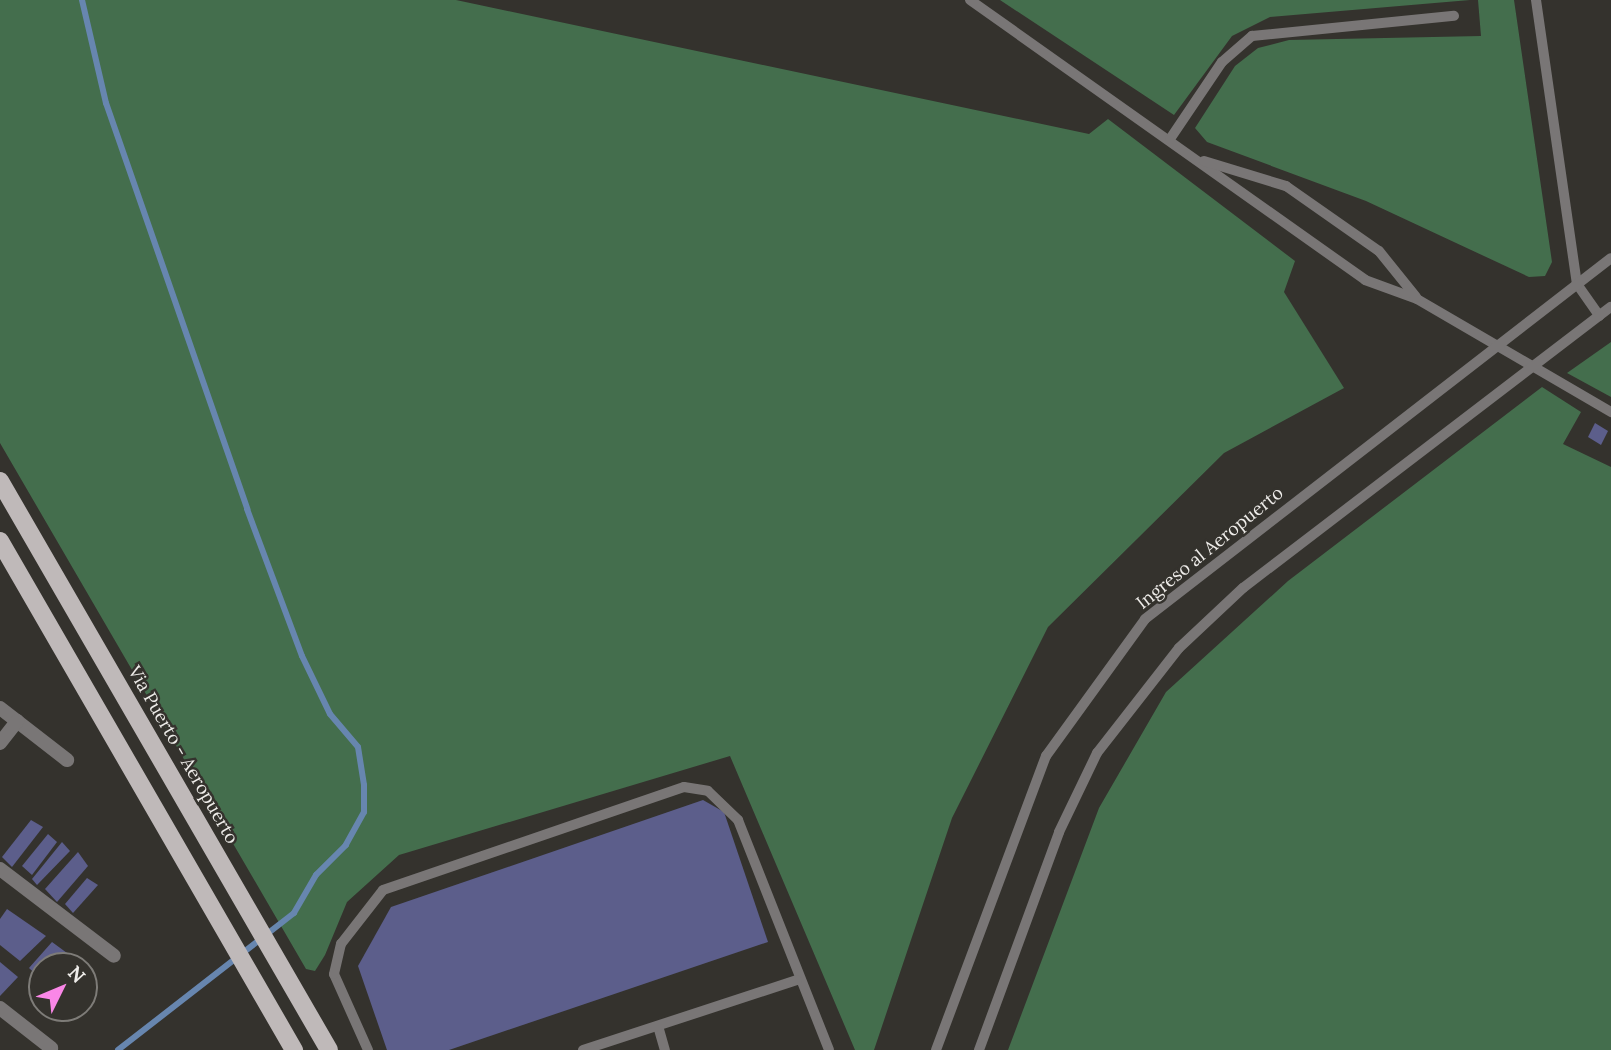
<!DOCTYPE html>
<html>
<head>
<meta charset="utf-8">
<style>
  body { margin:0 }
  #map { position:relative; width:1611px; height:1050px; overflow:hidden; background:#34322d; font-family:Lora,serif }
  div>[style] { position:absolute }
  .forest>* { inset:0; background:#446e4d }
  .stream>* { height:6px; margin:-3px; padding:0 3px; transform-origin:3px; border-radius:3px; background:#6786af }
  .building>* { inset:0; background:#5c5e8b }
  .lane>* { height:10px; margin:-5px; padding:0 5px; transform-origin:5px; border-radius:5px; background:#797676 }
  .street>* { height:14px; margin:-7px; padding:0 7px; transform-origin:7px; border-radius:7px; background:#797676 }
  .primary>* { height:18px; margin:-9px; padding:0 9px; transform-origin:9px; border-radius:9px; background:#bfb9b9 }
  span { translate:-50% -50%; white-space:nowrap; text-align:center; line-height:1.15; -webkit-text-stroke:5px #34322d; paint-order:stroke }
  .street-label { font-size:18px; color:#eeece9 }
  .north { position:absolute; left:28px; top:952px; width:70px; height:70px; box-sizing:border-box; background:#34322d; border:2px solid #7e7c78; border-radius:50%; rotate:47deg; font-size:19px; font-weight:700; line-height:28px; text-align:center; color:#eeece9 }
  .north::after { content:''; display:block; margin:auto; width:24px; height:32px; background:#fa87e7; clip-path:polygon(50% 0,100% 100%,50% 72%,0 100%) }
</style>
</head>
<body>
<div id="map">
  <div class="forest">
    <div style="clip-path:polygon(0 0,456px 0,1089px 134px,1108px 119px,1295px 261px,1284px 292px,1344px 388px,1224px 453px,1048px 627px,952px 818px,874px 1050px,855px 1050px,730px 756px,399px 855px,347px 902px,325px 955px,315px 971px,306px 969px,0 443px)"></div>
    <div style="clip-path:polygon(1000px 0,1470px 0,1270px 17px,1232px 36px,1174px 115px)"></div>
    <div style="clip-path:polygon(1478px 0,1514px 0,1552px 262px,1545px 276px,1529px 277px,1366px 201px,1207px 142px,1195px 128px,1235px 66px,1258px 48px,1289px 40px,1481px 36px)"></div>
    <div style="clip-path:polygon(1611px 342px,1611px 397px,1567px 373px)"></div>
    <div style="clip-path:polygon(1542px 387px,1581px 412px,1563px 444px,1611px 467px,1611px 1050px,1008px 1050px,1099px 808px,1166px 692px,1288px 581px)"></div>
  </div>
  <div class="stream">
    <div style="left:82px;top:0;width:106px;rotate:76.9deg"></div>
    <div style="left:106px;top:103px;width:430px;rotate:70.8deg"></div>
    <div style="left:247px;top:509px;width:157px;rotate:69.5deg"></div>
    <div style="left:302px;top:656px;width:64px;rotate:64.2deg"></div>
    <div style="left:330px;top:714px;width:43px;rotate:49.7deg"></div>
    <div style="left:358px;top:747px;width:38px;rotate:81deg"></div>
    <div style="left:364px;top:785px;width:27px;rotate:90deg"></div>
    <div style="left:364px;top:812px;width:38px;rotate:119deg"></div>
    <div style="left:346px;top:845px;width:42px;rotate:135deg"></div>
    <div style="left:316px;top:875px;width:44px;rotate:120.1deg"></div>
    <div style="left:294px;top:913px;width:223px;rotate:142.1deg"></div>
  </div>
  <div class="building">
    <div style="clip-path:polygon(1595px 423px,1608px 431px,1601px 445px,1588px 437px)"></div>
    <div style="clip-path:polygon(703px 800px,724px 812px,768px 942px,449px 1050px,387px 1050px,358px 966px,391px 907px)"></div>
    <div style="clip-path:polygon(31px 820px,43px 827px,12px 867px,2px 857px)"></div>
    <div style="clip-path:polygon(48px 834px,57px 842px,32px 875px,22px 866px)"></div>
    <div style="clip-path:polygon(62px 842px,70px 851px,37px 885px,32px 879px)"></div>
    <div style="clip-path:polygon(78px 852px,88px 866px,57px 902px,45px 889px)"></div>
    <div style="clip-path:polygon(87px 878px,98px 885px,73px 913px,65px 904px)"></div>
    <div style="clip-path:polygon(7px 909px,46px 936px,20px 961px,0 945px,0 919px)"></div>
    <div style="clip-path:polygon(52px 942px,93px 972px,84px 983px,84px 966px,42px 966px,42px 980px,29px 968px)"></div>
    <div style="clip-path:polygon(0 962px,18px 977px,0 996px)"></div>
  </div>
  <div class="lane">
    <div style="left:970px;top:0;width:484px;rotate:35.3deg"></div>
    <div style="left:1365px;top:280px;width:55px;rotate:20.1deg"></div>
    <div style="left:1417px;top:299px;width:225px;rotate:30.2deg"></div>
    <div style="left:1536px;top:0;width:287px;rotate:81.8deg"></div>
    <div style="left:1577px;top:284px;width:39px;rotate:55deg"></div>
    <div style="left:1170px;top:139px;width:93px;rotate:-56deg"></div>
    <div style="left:1222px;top:62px;width:40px;rotate:-41deg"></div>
    <div style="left:1252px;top:36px;width:203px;rotate:-5.7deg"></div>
    <div style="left:1204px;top:161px;width:86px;rotate:17deg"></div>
    <div style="left:1286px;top:186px;width:113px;rotate:35deg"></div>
    <div style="left:1379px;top:251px;width:59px;rotate:51.2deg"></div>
    <div style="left:658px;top:1026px;width:25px;rotate:74deg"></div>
    <div style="left:368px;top:1050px;width:83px;rotate:-114.1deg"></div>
    <div style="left:334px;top:974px;width:31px;rotate:-77deg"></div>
    <div style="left:341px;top:944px;width:68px;rotate:-52.1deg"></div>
    <div style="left:383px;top:890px;width:318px;rotate:-18.9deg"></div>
    <div style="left:684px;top:787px;width:24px;rotate:9deg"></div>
    <div style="left:708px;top:791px;width:42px;rotate:44deg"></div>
    <div style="left:738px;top:820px;width:247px;rotate:68.4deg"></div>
    <div style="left:583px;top:1050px;width:225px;rotate:-18.1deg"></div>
    <div style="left:936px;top:1050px;width:314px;rotate:-69.5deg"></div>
    <div style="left:1046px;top:756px;width:169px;rotate:-54.1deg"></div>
    <div style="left:1145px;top:619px;width:589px;rotate:-37.76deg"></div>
    <div style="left:979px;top:1050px;width:232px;rotate:-69.8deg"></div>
    <div style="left:1059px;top:832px;width:88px;rotate:-64.3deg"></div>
    <div style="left:1097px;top:753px;width:133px;rotate:-52deg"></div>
    <div style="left:1179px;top:648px;width:88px;rotate:-43.2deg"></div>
    <div style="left:1243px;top:588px;width:463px;rotate:-37.4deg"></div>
  </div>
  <div class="street">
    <div style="left:0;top:708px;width:85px;rotate:37.8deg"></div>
    <div style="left:0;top:743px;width:28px;rotate:-52deg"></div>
    <div style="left:0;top:869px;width:143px;rotate:37.3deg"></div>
    <div style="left:0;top:1008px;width:65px;rotate:38.1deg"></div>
  </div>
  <div class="primary">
    <div style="left:0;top:481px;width:657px;rotate:59.96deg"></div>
    <div style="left:0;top:541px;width:588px;rotate:59.99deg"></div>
  </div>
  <div class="street-label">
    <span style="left:1210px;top:548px;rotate:-39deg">Ingreso al Aeropuerto</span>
    <span style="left:183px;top:755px;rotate:60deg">Via Puerto - Aeropuerto</span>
  </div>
  <div class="north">N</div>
</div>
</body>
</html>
